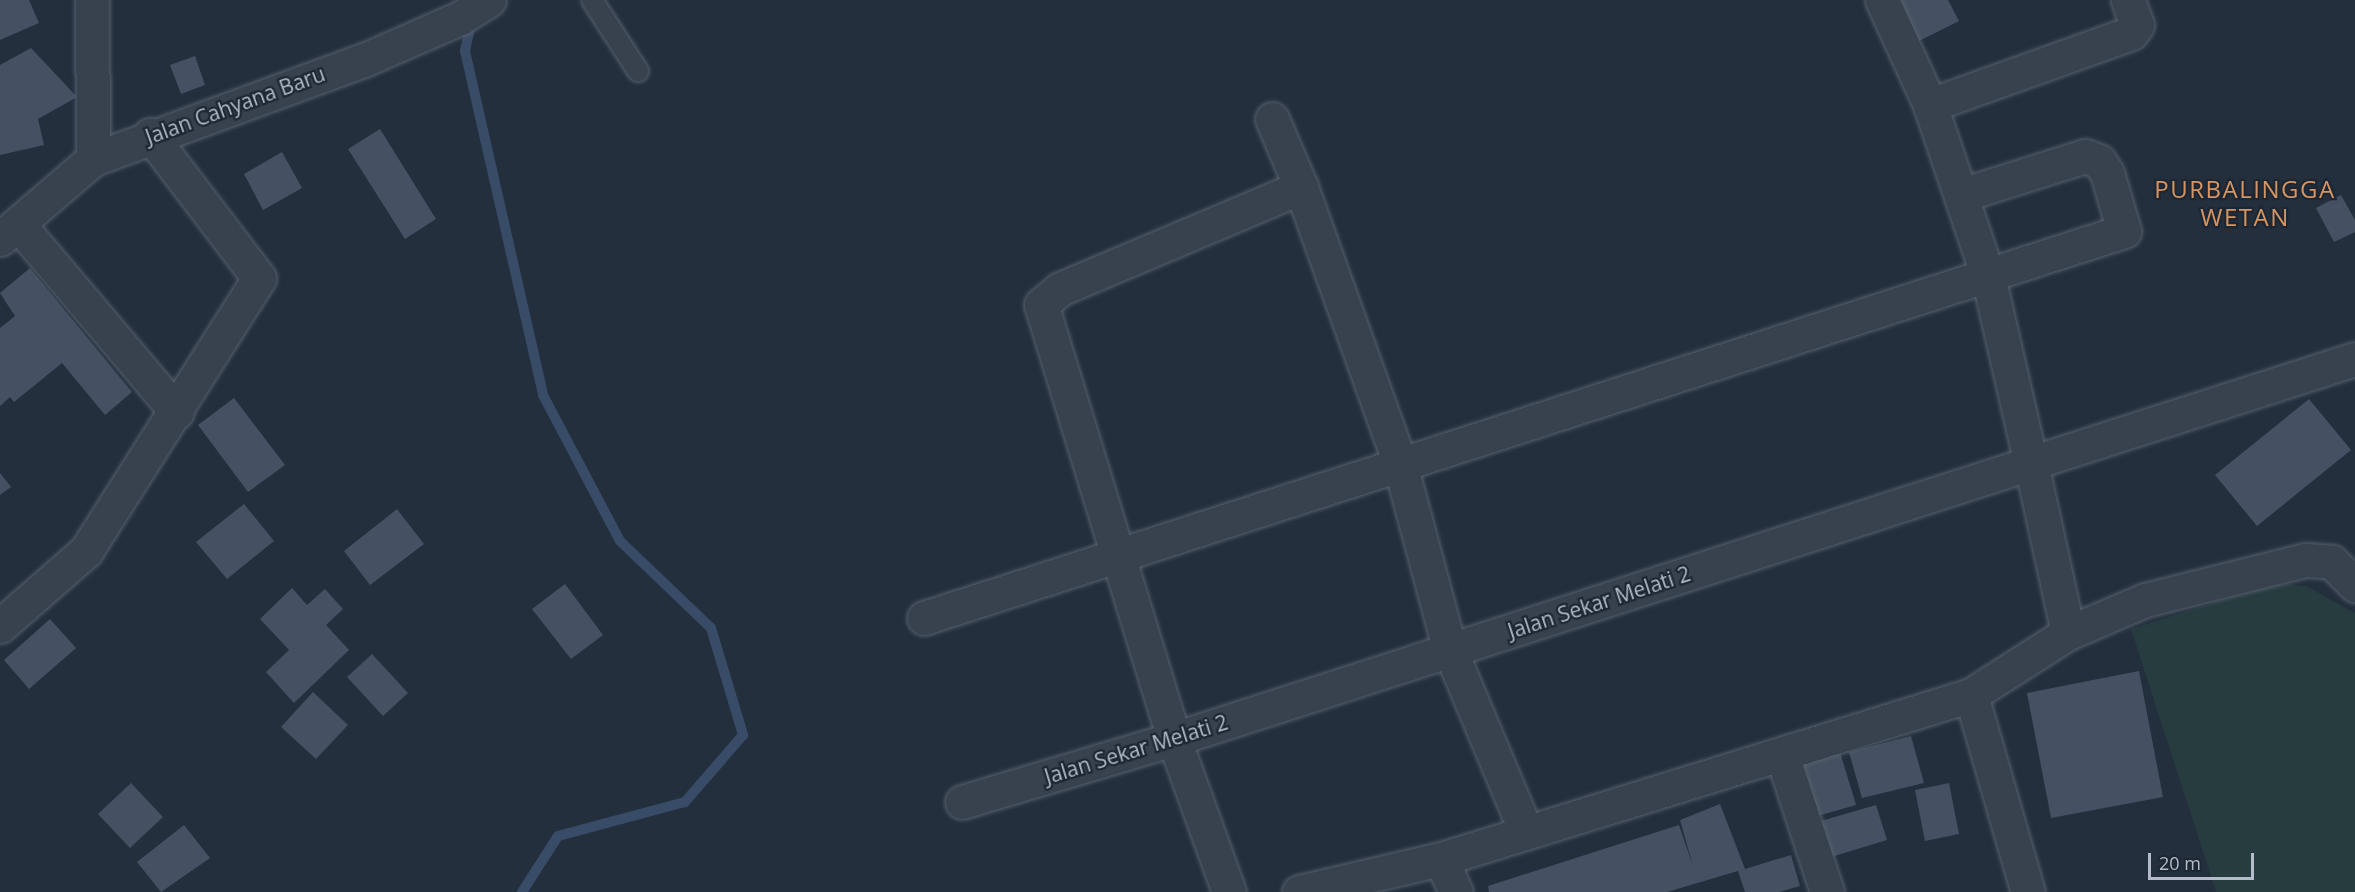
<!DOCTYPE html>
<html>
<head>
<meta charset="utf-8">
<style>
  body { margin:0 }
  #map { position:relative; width:2355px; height:892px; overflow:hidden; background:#242f3e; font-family:"Open Sans",sans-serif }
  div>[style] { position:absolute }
  .green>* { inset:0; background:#263c3f }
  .stream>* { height:10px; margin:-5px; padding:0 5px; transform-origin:5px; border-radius:5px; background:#394c67 }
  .building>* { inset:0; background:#455162 }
  .roads { filter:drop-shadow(0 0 2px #565f6c) drop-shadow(0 0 2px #565f6c) }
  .lane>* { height:20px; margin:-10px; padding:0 10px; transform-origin:10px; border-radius:10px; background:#38414e }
  .street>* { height:33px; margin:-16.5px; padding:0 16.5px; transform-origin:16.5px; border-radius:16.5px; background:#38414e }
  span { translate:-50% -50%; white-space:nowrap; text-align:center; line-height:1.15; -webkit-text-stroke:4.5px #1d2633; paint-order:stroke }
  .street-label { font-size:21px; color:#b4bcc9 }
  .quarter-label { font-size:24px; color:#d59563; letter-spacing:1.5px }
  .scale { position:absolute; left:2148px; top:853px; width:106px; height:27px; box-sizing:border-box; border:3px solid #b4bcc9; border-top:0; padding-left:8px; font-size:18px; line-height:21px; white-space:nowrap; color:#b4bcc9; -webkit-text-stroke:4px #1d2633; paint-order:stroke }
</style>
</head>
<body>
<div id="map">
  <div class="green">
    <div style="clip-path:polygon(2276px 583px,2306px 586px,2355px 613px,2355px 892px,2216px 892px,2131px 629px)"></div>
  </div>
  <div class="stream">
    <div style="left:472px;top:20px;width:32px;rotate:103deg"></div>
    <div style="left:465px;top:51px;width:353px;rotate:77.2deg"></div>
    <div style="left:543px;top:395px;width:165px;rotate:62.2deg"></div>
    <div style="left:620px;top:541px;width:126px;rotate:43.7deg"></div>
    <div style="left:711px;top:628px;width:112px;rotate:73.3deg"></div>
    <div style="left:743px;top:735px;width:89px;rotate:130.9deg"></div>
    <div style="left:685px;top:802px;width:131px;rotate:165deg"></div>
    <div style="left:558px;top:836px;width:67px;rotate:122.7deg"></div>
  </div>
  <div class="building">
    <div style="clip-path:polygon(0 0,29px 0,39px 23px,0 40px)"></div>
    <div style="clip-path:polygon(1893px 0,1948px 0,1959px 21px,1915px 43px)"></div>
    <div style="clip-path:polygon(31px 48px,77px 97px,38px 119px,44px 145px,0 155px,0 65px)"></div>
    <div style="clip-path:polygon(195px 56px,205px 85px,181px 94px,170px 65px)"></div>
    <div style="clip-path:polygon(380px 129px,436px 219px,405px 239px,348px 149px)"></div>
    <div style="clip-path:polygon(282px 152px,302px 188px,263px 210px,244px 174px)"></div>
    <div style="clip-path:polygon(2341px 195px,2355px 220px,2355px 232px,2334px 242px,2316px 208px)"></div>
    <div style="clip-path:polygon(30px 268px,132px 392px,105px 415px,62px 363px,14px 402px,10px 397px,0 406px,0 328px,15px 316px,0 293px)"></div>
    <div style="clip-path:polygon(234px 398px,285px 465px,248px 492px,198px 425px)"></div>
    <div style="clip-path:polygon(2309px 399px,2351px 450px,2257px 526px,2215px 475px)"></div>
    <div style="clip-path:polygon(0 473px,11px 487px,0 495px)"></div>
    <div style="clip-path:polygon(244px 504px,274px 541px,227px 579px,196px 542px)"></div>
    <div style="clip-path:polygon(397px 509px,424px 544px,370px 585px,344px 551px)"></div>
    <div style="clip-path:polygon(565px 584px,603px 635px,571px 659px,532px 609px)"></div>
    <div style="clip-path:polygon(292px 588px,307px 605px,325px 589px,343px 609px,326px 625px,349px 650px,294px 703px,266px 672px,289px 650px,260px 619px)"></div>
    <div style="clip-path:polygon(50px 619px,76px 648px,29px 689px,4px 660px)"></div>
    <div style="clip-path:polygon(372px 654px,408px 693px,383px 716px,347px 677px)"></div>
    <div style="clip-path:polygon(2139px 671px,2163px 797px,2051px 818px,2027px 693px)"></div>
    <div style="clip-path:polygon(313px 692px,348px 725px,316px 759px,281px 727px)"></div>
    <div style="clip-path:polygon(1911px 736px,1924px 783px,1862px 798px,1849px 752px)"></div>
    <div style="clip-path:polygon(1840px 752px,1856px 805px,1814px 817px,1798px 764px)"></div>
    <div style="clip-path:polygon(131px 783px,163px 817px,130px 848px,98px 814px)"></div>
    <div style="clip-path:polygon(1949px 783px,1959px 834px,1925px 841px,1915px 790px)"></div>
    <div style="clip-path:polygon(1720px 804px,1745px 869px,1791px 855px,1800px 886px,1779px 892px,1745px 892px,1738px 871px,1667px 892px,1489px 892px,1488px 886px,1679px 825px,1693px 866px,1680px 820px)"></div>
    <div style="clip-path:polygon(1876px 805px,1887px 840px,1831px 857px,1821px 821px)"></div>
    <div style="clip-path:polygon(184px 825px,210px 858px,161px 892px,137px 862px)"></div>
  </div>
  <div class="roads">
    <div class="lane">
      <div style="left:592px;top:0;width:85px;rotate:57.1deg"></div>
    </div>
    <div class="street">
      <div style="left:92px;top:0;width:159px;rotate:89.6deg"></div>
      <div style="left:1882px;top:0;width:115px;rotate:65.4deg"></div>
      <div style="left:1930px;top:105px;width:181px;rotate:71.3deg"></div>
      <div style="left:1988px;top:276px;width:192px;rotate:77.1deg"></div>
      <div style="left:2031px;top:463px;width:340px;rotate:-17.8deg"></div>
      <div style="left:1930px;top:105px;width:214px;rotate:-19.7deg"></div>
      <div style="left:2131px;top:33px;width:10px;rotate:-53deg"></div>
      <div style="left:2137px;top:25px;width:27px;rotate:-110deg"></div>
      <div style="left:1272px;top:119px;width:74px;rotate:66.9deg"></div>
      <div style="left:1301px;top:187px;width:294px;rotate:70.3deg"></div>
      <div style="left:1400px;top:464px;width:193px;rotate:75deg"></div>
      <div style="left:1450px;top:650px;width:197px;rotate:67.3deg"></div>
      <div style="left:18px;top:224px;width:246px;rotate:49.8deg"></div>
      <div style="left:0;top:239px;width:123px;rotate:-40.7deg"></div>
      <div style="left:93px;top:159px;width:289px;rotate:-20.1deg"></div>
      <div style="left:364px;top:60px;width:105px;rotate:-23.6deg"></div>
      <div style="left:460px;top:18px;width:34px;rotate:-32deg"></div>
      <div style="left:924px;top:618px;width:1261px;rotate:-17.87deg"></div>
      <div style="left:2124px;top:231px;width:60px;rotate:-106.3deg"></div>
      <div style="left:2107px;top:173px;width:14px;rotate:-124deg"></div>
      <div style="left:2099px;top:161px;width:15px;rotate:-160deg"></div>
      <div style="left:2085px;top:156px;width:130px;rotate:162.5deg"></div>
      <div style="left:0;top:626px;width:114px;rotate:-41.1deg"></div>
      <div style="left:86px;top:551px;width:323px;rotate:-57.6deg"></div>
      <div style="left:259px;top:278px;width:180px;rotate:-127.3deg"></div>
      <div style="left:1971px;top:695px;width:205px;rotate:73.9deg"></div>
      <div style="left:1782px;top:755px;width:144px;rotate:71.8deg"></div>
      <div style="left:962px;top:802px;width:221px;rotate:-16.6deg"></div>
      <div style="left:1174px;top:739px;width:900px;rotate:-17.85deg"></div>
      <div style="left:2031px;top:463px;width:174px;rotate:77.7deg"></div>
      <div style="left:2068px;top:633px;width:84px;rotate:-23.2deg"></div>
      <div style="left:2145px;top:600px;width:166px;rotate:-14deg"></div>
      <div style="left:2306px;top:560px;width:26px;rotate:4deg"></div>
      <div style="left:2332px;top:562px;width:33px;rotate:45deg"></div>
      <div style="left:1441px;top:859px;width:36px;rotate:66deg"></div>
      <div style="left:1229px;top:892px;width:163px;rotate:-109.8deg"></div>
      <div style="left:1174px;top:739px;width:454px;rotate:-107deg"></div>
      <div style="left:1041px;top:305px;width:25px;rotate:-40deg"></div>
      <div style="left:1060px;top:289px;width:262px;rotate:-22.9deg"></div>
      <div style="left:1299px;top:892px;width:146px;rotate:-13.1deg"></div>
      <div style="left:1441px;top:859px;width:555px;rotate:-17.19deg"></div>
      <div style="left:1971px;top:695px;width:115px;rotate:-32.6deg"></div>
    </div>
  </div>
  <div class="street-label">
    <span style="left:235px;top:105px;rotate:-20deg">Jalan Cahyana Baru</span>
    <span style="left:1599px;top:602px;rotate:-18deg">Jalan Sekar Melati 2</span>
    <span style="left:1136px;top:749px;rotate:-17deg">Jalan Sekar Melati 2</span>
  </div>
  <div class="quarter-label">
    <span style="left:2245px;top:203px">PURBALINGGA<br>WETAN</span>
  </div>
  <div class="scale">20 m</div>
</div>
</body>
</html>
